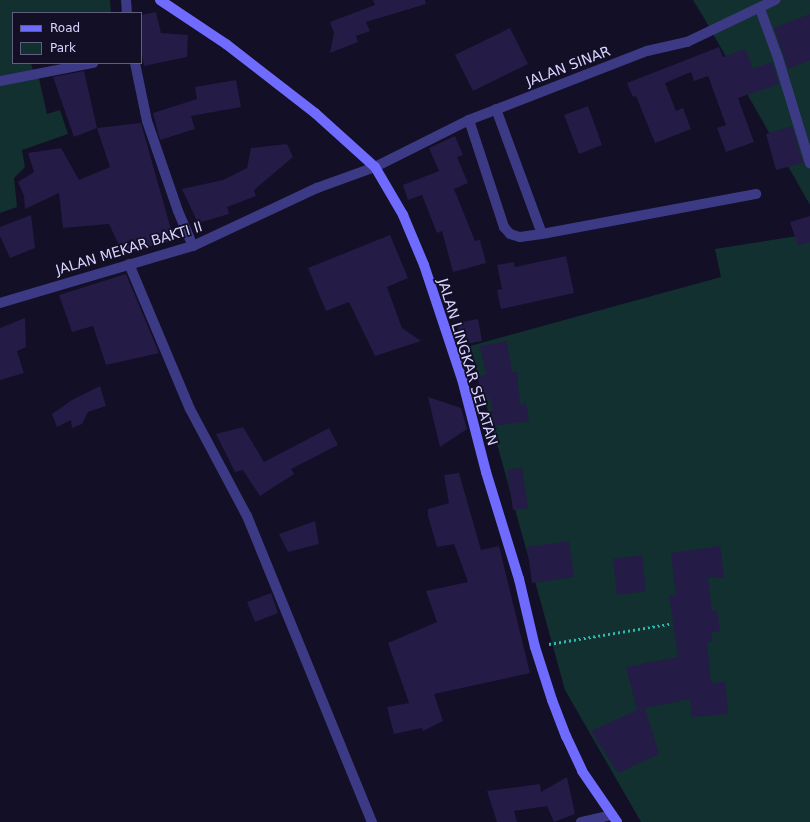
<!DOCTYPE html>
<html>
<head>
<meta charset="utf-8">
<style>
  body { margin:0 }
  #map { position:relative; width:810px; height:822px; overflow:hidden; background:#130f26; font-family:"DejaVu Sans",sans-serif }
  div>[style] { position:absolute }
  .green>* { inset:0; background:#12302f }
  .building>* { inset:0; background:#241b47 }
  .path>* { height:2.5px; margin-top:-1.25px; transform-origin:0; background:repeating-linear-gradient(90deg,#2fb8b0 0 2px,transparent 0 5px) }
  .street>* { height:10px; margin:-5px; padding:0 5px; transform-origin:5px; border-radius:5px; background:#3d3a85 }
  .secondary>* { height:10px; margin:-5px; padding:0 5px; transform-origin:5px; border-radius:5px; background:#6f6bff }
  span { translate:-50% -50%; white-space:nowrap; text-align:center; line-height:1.15; -webkit-text-stroke:3.5px #130f26; paint-order:stroke }
  .street-label { font-size:14px; color:#d9d4ff }
  .legend { position:absolute; left:12px; top:12px; width:130px; height:52px; box-sizing:border-box; background:#130f26; border:1px solid #625e7d; margin:0; padding:5px 7px; list-style:none; font-size:12px; color:#d9d4ff }
  .legend li { display:flex; align-items:center; gap:8px; height:20px }
  .legend b { width:20px; border:1px solid #625e7d }
</style>
</head>
<body>
<div id="map">
  <div class="green">
    <div style="clip-path:polygon(0 0,110px 0,111px 13px,13px 13px,13px 63px,31px 63px,33px 70px,0 76px)"></div>
    <div style="clip-path:polygon(693px 0,810px 0,810px 205px,704px 18px)"></div>
    <div style="clip-path:polygon(38px 74px,47px 114px,60px 110px,68px 134px,22px 150px,25px 167px,14px 178px,17px 207px,0 213px,0 81px)"></div>
    <div style="clip-path:polygon(810px 234px,810px 822px,641px 822px,565px 690px,470px 346px,721px 277px,715px 249px)"></div>
  </div>
  <div class="building">
    <div style="clip-path:polygon(373px 0,425px 0,426px 4px,366px 22px,370px 31px,356px 36px,358px 42px,330px 53px,334px 33px,330px 22px,375px 5px)"></div>
    <div style="clip-path:polygon(156px 12px,161px 33px,188px 35px,187px 57px,144px 66px,141px 49px,141px 15px)"></div>
    <div style="clip-path:polygon(810px 14px,810px 60px,788px 69px,774px 28px)"></div>
    <div style="clip-path:polygon(510px 28px,528px 64px,473px 91px,455px 55px)"></div>
    <div style="clip-path:polygon(719px 47px,723px 57px,745px 49px,753px 69px,772px 62px,779px 84px,738px 98px,754px 142px,726px 152px,717px 128px,726px 125px,708px 76px,694px 81px,691px 72px,665px 83px,676px 111px,683px 108px,691px 129px,655px 143px,636px 96px,633px 97px,627px 83px)"></div>
    <div style="clip-path:polygon(84px 71px,97px 128px,74px 137px,53px 77px)"></div>
    <div style="clip-path:polygon(236px 80px,241px 107px,191px 116px,195px 129px,160px 140px,153px 113px,197px 99px,195px 87px)"></div>
    <div style="clip-path:polygon(588px 106px,602px 145px,579px 154px,564px 115px)"></div>
    <div style="clip-path:polygon(141px 123px,174px 240px,123px 254px,109px 224px,63px 228px,59px 193px,25px 209px,24px 196px,18px 182px,34px 172px,28px 153px,61px 148px,79px 180px,110px 167px,97px 128px)"></div>
    <div style="clip-path:polygon(792px 126px,803px 163px,776px 170px,766px 134px)"></div>
    <div style="clip-path:polygon(455px 136px,463px 155px,457px 157px,468px 183px,454px 189px,475px 241px,480px 240px,486px 263px,453px 272px,442px 231px,437px 233px,422px 195px,408px 200px,403px 185px,439px 171px,429px 148px)"></div>
    <div style="clip-path:polygon(287px 144px,293px 157px,254px 190px,256px 196px,227px 207px,229px 214px,198px 223px,182px 189px,223px 180px,247px 168px,251px 148px)"></div>
    <div style="clip-path:polygon(31px 215px,35px 248px,10px 258px,0 236px,0 227px)"></div>
    <div style="clip-path:polygon(810px 216px,810px 242px,798px 246px,790px 222px)"></div>
    <div style="clip-path:polygon(390px 235px,408px 278px,387px 287px,402px 328px,421px 341px,375px 356px,349px 302px,326px 311px,308px 268px)"></div>
    <div style="clip-path:polygon(566px 256px,574px 293px,501px 309px,497px 290px,502px 289px,497px 265px,514px 262px,515px 267px)"></div>
    <div style="clip-path:polygon(126px 274px,159px 353px,106px 365px,93px 326px,72px 332px,59px 295px)"></div>
    <div style="clip-path:polygon(25px 318px,26px 347px,17px 351px,24px 373px,0 380px,0 328px)"></div>
    <div style="clip-path:polygon(478px 319px,482px 341px,461px 345px,457px 323px)"></div>
    <div style="clip-path:polygon(507px 341px,512px 372px,517px 372px,520px 404px,526px 403px,529px 421px,494px 426px,490px 398px,480px 399px,478px 376px,486px 375px,480px 346px)"></div>
    <div style="clip-path:polygon(100px 386px,106px 406px,88px 412px,82px 424px,72px 428px,71px 420px,57px 427px,52px 414px,72px 400px)"></div>
    <div style="clip-path:polygon(428px 397px,461px 408px,467px 429px,440px 447px)"></div>
    <div style="clip-path:polygon(243px 427px,264px 462px,329px 428px,338px 445px,291px 469px,294px 474px,260px 496px,243px 470px,235px 472px,216px 434px)"></div>
    <div style="clip-path:polygon(522px 468px,528px 508px,513px 510px,507px 470px)"></div>
    <div style="clip-path:polygon(459px 473px,481px 550px,499px 546px,530px 673px,434px 694px,443px 721px,423px 731px,422px 728px,394px 734px,387px 707px,409px 703px,388px 643px,437px 622px,426px 591px,468px 582px,454px 544px,437px 547px,428px 516px,428px 509px,449px 503px,444px 475px)"></div>
    <div style="clip-path:polygon(315px 521px,319px 544px,288px 552px,279px 534px)"></div>
    <div style="clip-path:polygon(569px 541px,574px 577px,532px 583px,527px 547px)"></div>
    <div style="clip-path:polygon(720px 546px,724px 577px,708px 578px,712px 611px,717px 610px,720px 631px,711px 632px,712px 641px,707px 642px,711px 683px,725px 682px,728px 714px,692px 717px,690px 699px,645px 708px,659px 754px,618px 773px,591px 731px,637px 710px,626px 667px,678px 657px,669px 595px,676px 595px,671px 553px)"></div>
    <div style="clip-path:polygon(642px 555px,646px 591px,617px 595px,613px 559px)"></div>
    <div style="clip-path:polygon(271px 593px,278px 613px,255px 622px,247px 602px)"></div>
    <div style="clip-path:polygon(567px 777px,575px 814px,554px 822px,547px 806px,514px 811px,517px 822px,497px 822px,487px 791px,540px 784px,541px 792px)"></div>
  </div>
  <div class="path">
    <div style="left:549px;top:644px;width:122px;rotate:-9.5deg"></div>
  </div>
  <div class="street">
    <div style="left:126px;top:0;width:13px;rotate:86deg"></div>
    <div style="left:760px;top:9px;width:52px;rotate:69.8deg"></div>
    <div style="left:778px;top:58px;width:110px;rotate:73.1deg"></div>
    <div style="left:135px;top:63px;width:59px;rotate:78.3deg"></div>
    <div style="left:147px;top:121px;width:95px;rotate:71deg"></div>
    <div style="left:178px;top:211px;width:38px;rotate:67deg"></div>
    <div style="left:0;top:81px;width:95px;rotate:-11deg"></div>
    <div style="left:496px;top:109px;width:133px;rotate:69.8deg"></div>
    <div style="left:542px;top:234px;width:218px;rotate:-10.6deg"></div>
    <div style="left:469px;top:120px;width:113px;rotate:71.9deg"></div>
    <div style="left:504px;top:227px;width:9px;rotate:49deg"></div>
    <div style="left:510px;top:234px;width:10px;rotate:17deg"></div>
    <div style="left:520px;top:237px;width:22px;rotate:-8deg"></div>
    <div style="left:129px;top:264px;width:157px;rotate:67.2deg"></div>
    <div style="left:190px;top:409px;width:121px;rotate:62deg"></div>
    <div style="left:247px;top:516px;width:331px;rotate:67.8deg"></div>
    <div style="left:0;top:303px;width:201px;rotate:-16.5deg"></div>
    <div style="left:193px;top:246px;width:137px;rotate:-25.1deg"></div>
    <div style="left:317px;top:188px;width:62px;rotate:-19.9deg"></div>
    <div style="left:375px;top:167px;width:105px;rotate:-26.6deg"></div>
    <div style="left:469px;top:120px;width:191px;rotate:-21.2deg"></div>
    <div style="left:647px;top:51px;width:41px;rotate:-12.7deg"></div>
    <div style="left:687px;top:42px;width:98px;rotate:-25.5deg"></div>
    <div style="left:581px;top:822px;width:32px;rotate:-13deg"></div>
  </div>
  <div class="secondary">
    <div style="left:160px;top:0;width:79px;rotate:33.7deg"></div>
    <div style="left:226px;top:44px;width:113px;rotate:37.8deg"></div>
    <div style="left:315px;top:113px;width:81px;rotate:42deg"></div>
    <div style="left:375px;top:167px;width:56px;rotate:59.7deg"></div>
    <div style="left:403px;top:215px;width:54px;rotate:67.2deg"></div>
    <div style="left:424px;top:265px;width:120px;rotate:71.6deg"></div>
    <div style="left:462px;top:379px;width:96px;rotate:75.5deg"></div>
    <div style="left:486px;top:472px;width:112px;rotate:72.9deg"></div>
    <div style="left:519px;top:579px;width:70px;rotate:76.8deg"></div>
    <div style="left:535px;top:647px;width:56px;rotate:72.2deg"></div>
    <div style="left:552px;top:700px;width:39px;rotate:69deg"></div>
    <div style="left:566px;top:736px;width:38px;rotate:65deg"></div>
    <div style="left:582px;top:771px;width:62px;rotate:55.5deg"></div>
  </div>
  <div class="street-label">
    <span style="left:568px;top:66px;rotate:-21deg">JALAN SINAR</span>
    <span style="left:129px;top:248px;rotate:-17deg">JALAN MEKAR BAKTI II</span>
    <span style="left:468px;top:362px;rotate:73deg">JALAN LINGKAR SELATAN</span>
  </div>
  <ul class="legend">
  <li><b style="height:5px;background:#6f6bff"></b>Road</li>
  <li><b style="height:11px;background:#12302f"></b>Park</li>
  </ul>
</div>
</body>
</html>
